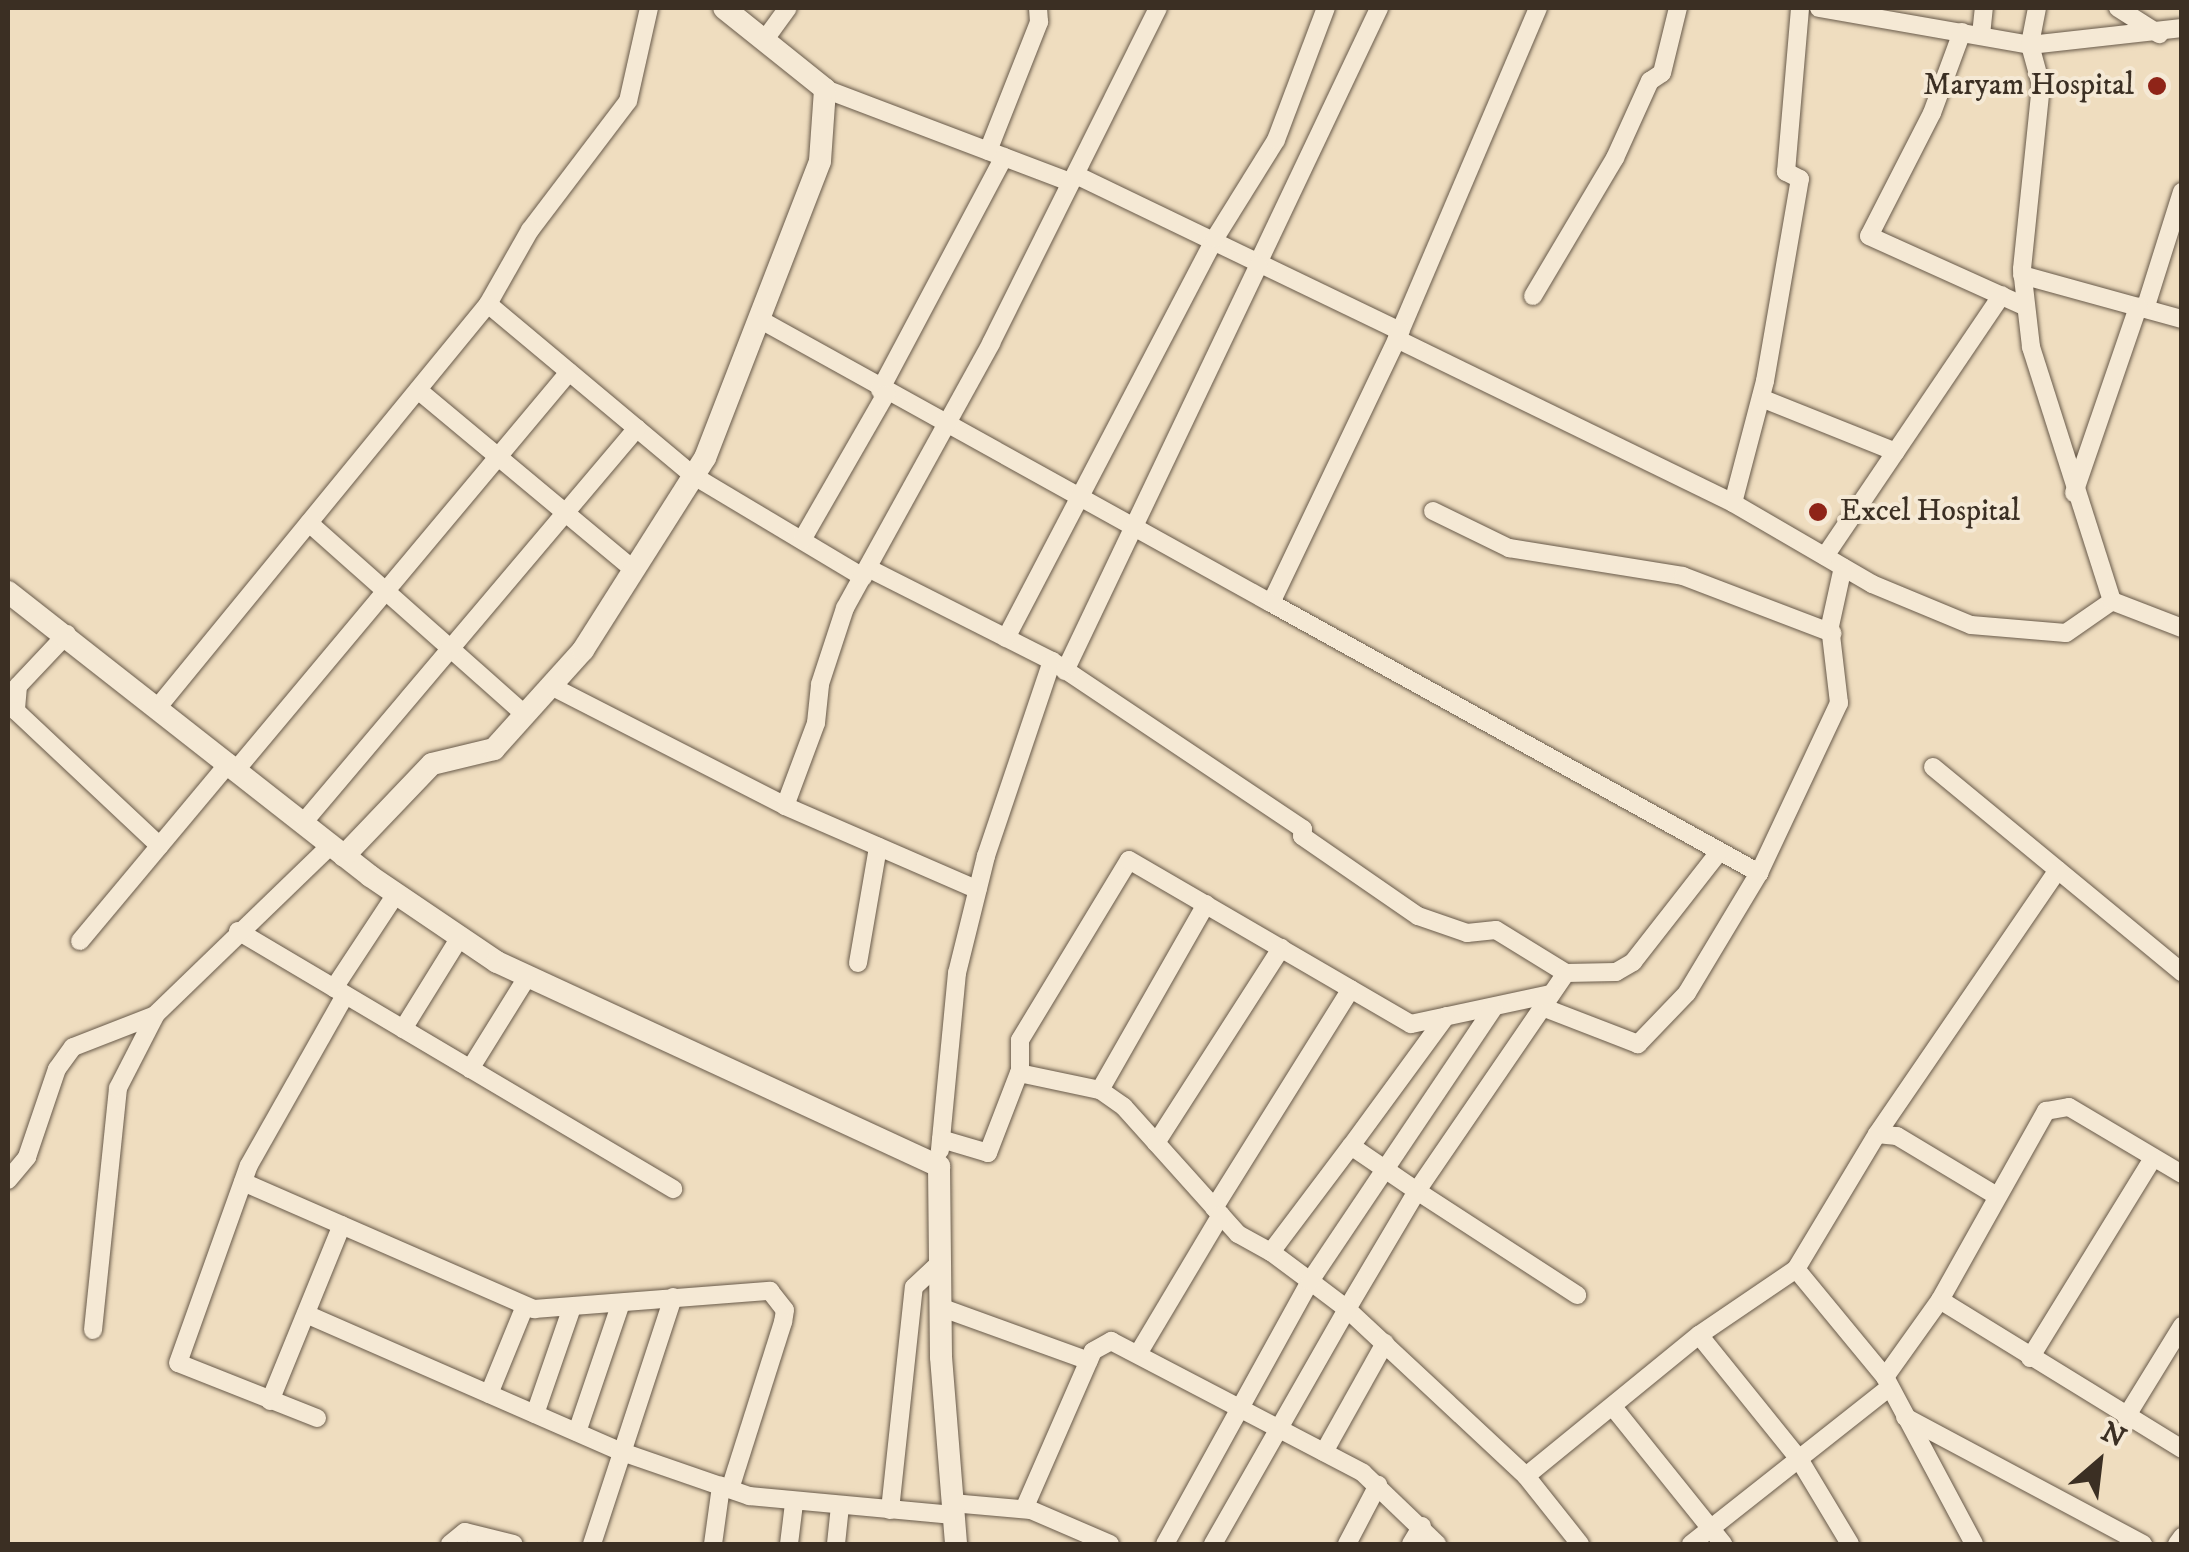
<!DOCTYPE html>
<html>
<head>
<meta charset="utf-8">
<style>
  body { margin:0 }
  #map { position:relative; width:2189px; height:1552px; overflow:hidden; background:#efddbf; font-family:"IM FELL DW Pica",serif }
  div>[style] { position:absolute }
  .roads { filter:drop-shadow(0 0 2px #685a4a) drop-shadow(0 0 2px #685a4a) }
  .minor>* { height:18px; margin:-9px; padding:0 9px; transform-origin:9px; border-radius:9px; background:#f5e9d5 }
  .tertiary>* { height:22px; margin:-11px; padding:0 11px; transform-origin:11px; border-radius:11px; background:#f5e9d5 }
  .dots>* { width:28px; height:28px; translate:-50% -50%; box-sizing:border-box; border:5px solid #f5e9d5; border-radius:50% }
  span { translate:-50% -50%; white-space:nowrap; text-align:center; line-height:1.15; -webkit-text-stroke:8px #f5e9d5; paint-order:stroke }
  .poi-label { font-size:30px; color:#3b2f23 }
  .right { translate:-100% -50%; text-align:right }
  .left { translate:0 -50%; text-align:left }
  .frame { position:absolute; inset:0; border:10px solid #3b2f23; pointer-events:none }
  .north { position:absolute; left:2049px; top:1412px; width:100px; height:100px; -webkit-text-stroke:8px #f5e9d5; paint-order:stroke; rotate:28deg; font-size:28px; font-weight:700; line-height:40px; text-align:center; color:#3b2f23 }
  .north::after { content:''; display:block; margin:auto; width:35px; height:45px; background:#3b2f23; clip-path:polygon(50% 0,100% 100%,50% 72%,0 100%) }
</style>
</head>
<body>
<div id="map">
  <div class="roads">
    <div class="minor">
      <div style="left:649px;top:8px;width:95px;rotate:102.7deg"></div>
      <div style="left:628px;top:101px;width:162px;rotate:127.2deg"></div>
      <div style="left:530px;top:230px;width:85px;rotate:119.6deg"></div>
      <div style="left:488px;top:304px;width:268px;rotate:39.9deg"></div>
      <div style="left:694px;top:476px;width:197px;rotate:30.9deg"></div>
      <div style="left:1538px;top:8px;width:360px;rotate:113.1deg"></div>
      <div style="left:1397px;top:339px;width:374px;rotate:26deg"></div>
      <div style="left:1733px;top:503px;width:161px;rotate:30.2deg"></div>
      <div style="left:1872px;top:584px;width:107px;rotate:22.5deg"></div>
      <div style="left:1971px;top:625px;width:95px;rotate:4.8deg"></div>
      <div style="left:2066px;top:633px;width:56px;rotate:-34.8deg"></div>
      <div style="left:1819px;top:8px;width:214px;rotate:9.9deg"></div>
      <div style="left:2030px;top:45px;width:41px;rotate:74.6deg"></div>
      <div style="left:2041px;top:85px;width:185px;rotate:95.9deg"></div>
      <div style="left:2022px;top:269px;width:79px;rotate:83.4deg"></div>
      <div style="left:2031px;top:347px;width:267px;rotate:72.3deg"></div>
      <div style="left:2112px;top:601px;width:75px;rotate:21.1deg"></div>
      <div style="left:2037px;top:8px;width:38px;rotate:101deg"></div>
      <div style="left:2030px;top:45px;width:153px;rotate:-6.4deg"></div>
      <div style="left:2118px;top:8px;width:49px;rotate:32.4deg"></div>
      <div style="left:1962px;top:32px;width:86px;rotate:110.3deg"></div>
      <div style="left:1932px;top:113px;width:138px;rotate:117.1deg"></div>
      <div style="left:1869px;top:236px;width:172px;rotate:24.3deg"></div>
      <div style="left:1981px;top:35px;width:27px;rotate:-84deg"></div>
      <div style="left:766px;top:38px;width:37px;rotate:-54deg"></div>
      <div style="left:825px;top:89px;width:262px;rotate:20.8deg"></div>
      <div style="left:988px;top:151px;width:139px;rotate:-68.4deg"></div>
      <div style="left:1039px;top:22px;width:14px;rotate:-94deg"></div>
      <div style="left:1076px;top:175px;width:360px;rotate:25.7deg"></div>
      <div style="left:1260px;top:259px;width:278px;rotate:-64.6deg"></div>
      <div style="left:2022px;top:275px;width:166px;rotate:15.4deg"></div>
      <div style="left:1533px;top:296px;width:161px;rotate:-59.3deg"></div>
      <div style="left:1615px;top:158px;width:85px;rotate:-65.6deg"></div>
      <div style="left:1650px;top:81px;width:14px;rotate:-34deg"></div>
      <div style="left:1662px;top:73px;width:67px;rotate:-76.2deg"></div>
      <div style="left:2145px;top:309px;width:123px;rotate:-72.5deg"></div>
      <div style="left:759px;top:319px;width:585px;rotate:29.02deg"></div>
      <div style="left:1271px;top:603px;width:293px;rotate:-64.5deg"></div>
      <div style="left:418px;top:390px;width:281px;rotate:39.8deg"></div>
      <div style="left:880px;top:390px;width:264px;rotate:-62deg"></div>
      <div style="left:1761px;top:398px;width:145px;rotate:21.8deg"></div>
      <div style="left:2074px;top:493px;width:197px;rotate:-71deg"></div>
      <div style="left:1733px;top:503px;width:126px;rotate:-75.3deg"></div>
      <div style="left:1765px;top:381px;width:205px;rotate:-80.2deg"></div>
      <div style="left:1800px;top:179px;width:16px;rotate:-153deg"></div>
      <div style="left:1786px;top:172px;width:165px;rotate:-85.1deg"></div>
      <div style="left:1433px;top:511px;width:85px;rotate:26deg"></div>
      <div style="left:1509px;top:548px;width:176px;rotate:9.1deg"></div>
      <div style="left:1683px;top:576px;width:160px;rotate:20.9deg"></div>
      <div style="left:309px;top:523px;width:289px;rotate:41.6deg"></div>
      <div style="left:802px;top:540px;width:168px;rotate:-60.1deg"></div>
      <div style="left:1825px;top:556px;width:315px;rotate:-55.9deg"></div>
      <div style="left:868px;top:568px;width:206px;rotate:26.8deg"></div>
      <div style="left:1052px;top:661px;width:206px;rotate:108.7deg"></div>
      <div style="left:986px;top:856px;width:121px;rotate:103.9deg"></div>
      <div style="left:957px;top:973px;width:178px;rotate:95.5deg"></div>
      <div style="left:1271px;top:603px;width:558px;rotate:28.95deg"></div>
      <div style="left:1759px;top:873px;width:140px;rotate:121deg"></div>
      <div style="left:1687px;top:993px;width:71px;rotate:133.9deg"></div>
      <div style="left:1638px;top:1044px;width:103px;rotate:-158.9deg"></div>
      <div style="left:67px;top:634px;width:71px;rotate:133.3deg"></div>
      <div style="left:18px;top:686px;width:25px;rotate:95deg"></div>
      <div style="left:16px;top:711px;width:197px;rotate:43.2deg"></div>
      <div style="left:1006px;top:638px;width:451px;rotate:-62.4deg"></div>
      <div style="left:1215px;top:238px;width:115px;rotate:-58.1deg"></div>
      <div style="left:1276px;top:140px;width:141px;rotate:-69.3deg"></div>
      <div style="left:1052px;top:661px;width:302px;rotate:33.8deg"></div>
      <div style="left:1303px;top:829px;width:7px;rotate:98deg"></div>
      <div style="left:1302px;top:836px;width:141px;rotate:34.6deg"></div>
      <div style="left:1418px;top:916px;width:52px;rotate:19.1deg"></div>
      <div style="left:1467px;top:933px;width:29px;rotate:-6deg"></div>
      <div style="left:1496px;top:930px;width:82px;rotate:31.6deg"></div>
      <div style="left:1566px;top:973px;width:264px;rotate:124.4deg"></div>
      <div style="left:1417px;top:1191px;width:191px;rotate:33deg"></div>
      <div style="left:1065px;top:671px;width:449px;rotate:-64.5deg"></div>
      <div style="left:551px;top:686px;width:263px;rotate:27.1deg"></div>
      <div style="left:785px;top:806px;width:89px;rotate:-69.5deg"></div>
      <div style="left:816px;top:723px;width:39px;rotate:-84deg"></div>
      <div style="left:820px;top:684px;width:80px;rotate:-71.8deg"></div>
      <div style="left:845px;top:608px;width:303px;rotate:-61.1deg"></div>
      <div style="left:991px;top:343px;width:374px;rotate:-63.5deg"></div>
      <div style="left:158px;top:707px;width:521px;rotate:-50.69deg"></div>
      <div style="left:1933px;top:767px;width:323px;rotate:39.5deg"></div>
      <div style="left:236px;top:770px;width:519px;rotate:-50.08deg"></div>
      <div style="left:785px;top:806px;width:210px;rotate:23.5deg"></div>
      <div style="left:303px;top:823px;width:517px;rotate:-49.78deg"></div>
      <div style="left:1759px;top:873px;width:188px;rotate:-64.8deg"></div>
      <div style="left:1839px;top:703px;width:78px;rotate:-96.7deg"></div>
      <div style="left:1830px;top:626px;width:60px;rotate:-77.6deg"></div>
      <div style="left:238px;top:931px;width:506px;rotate:30.67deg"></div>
      <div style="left:80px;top:941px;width:232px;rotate:-50.1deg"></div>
      <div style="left:858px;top:963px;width:118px;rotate:-80.2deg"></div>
      <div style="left:1566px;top:973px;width:50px;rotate:-1.1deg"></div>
      <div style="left:1616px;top:972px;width:20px;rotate:-30deg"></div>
      <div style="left:1633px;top:962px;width:140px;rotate:-52deg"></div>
      <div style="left:334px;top:988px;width:113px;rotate:-56.6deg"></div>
      <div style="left:403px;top:1029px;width:108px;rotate:-58.2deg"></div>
      <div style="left:470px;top:1069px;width:110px;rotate:-58.1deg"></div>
      <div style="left:1019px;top:1073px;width:83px;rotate:11.9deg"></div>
      <div style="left:1100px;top:1090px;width:29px;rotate:35deg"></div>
      <div style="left:1124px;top:1107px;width:171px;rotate:48.1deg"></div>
      <div style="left:1238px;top:1234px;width:38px;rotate:29deg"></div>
      <div style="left:1100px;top:1090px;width:214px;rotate:-60.3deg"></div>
      <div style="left:1877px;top:1134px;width:320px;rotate:-55.6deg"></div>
      <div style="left:941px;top:1139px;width:49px;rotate:16.6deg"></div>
      <div style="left:988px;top:1153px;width:89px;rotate:-68.9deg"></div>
      <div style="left:1020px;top:1070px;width:30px;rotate:-90deg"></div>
      <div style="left:1020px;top:1040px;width:210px;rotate:-58.8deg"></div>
      <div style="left:1129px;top:860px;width:326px;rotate:30.2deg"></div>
      <div style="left:1411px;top:1024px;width:143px;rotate:-12.1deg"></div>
      <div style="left:1156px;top:1143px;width:232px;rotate:-57.3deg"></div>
      <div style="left:1351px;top:1146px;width:161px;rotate:-53.8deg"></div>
      <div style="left:8px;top:1180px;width:30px;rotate:-50deg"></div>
      <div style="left:27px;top:1157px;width:93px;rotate:-71.2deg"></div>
      <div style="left:57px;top:1069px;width:27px;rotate:-54deg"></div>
      <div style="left:73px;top:1047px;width:88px;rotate:-21.3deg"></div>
      <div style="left:155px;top:1015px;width:245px;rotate:-44deg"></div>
      <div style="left:243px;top:1182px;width:318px;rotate:23.6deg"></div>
      <div style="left:534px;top:1309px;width:237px;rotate:-4.4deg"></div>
      <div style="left:770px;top:1291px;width:24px;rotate:52deg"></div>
      <div style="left:785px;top:1310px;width:12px;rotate:99deg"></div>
      <div style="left:783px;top:1322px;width:175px;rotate:107.6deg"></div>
      <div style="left:1214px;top:1208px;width:258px;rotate:-58deg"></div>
      <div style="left:1796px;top:1269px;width:157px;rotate:-59deg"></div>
      <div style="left:1877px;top:1134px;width:20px;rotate:6deg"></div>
      <div style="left:1897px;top:1136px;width:117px;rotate:31deg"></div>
      <div style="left:1940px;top:1300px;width:284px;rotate:31.6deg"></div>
      <div style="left:940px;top:1307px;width:158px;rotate:19.9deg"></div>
      <div style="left:306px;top:1314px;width:342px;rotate:23.6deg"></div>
      <div style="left:619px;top:1451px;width:138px;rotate:19.1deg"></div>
      <div style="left:749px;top:1496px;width:205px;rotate:5.3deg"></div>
      <div style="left:93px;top:1330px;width:243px;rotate:-84.1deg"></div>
      <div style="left:118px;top:1088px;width:81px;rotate:-62.8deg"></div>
      <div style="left:1699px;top:1335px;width:159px;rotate:51.1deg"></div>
      <div style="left:1799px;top:1459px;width:99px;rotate:59deg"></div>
      <div style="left:1138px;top:1354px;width:162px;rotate:-59.2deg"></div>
      <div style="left:2030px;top:1358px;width:235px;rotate:-58.4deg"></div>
      <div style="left:1885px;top:1377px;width:95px;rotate:-54.5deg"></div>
      <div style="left:1940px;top:1300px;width:217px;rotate:-60.7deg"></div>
      <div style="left:2046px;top:1111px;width:23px;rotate:-10deg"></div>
      <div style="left:2069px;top:1107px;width:131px;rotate:30.7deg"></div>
      <div style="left:489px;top:1394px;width:95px;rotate:-67.8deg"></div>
      <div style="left:270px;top:1401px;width:190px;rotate:-67.8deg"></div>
      <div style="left:1613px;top:1407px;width:176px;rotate:51.2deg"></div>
      <div style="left:535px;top:1414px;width:113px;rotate:-70.9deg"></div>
      <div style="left:1905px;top:1417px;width:270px;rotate:28.1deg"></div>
      <div style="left:2126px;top:1417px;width:107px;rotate:-58.4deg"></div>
      <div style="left:317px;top:1418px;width:149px;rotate:-158.4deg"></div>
      <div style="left:178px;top:1363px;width:210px;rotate:-70.3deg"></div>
      <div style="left:249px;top:1165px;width:195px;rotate:-60.5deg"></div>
      <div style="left:577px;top:1432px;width:136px;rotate:-71.2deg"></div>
      <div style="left:1324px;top:1452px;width:125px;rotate:-60.8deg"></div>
      <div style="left:952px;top:1503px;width:79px;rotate:5.1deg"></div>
      <div style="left:1031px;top:1510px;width:86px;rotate:23.3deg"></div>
      <div style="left:1024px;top:1509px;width:172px;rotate:-66.4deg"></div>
      <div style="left:1093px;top:1351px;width:21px;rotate:-29deg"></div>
      <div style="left:1111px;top:1341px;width:284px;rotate:27.6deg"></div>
      <div style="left:1363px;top:1473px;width:103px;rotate:43.8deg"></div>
      <div style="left:890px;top:1510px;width:224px;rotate:-83.9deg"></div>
      <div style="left:914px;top:1287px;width:35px;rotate:-43deg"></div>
      <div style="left:450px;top:1544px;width:19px;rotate:-39deg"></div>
      <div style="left:465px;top:1532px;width:50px;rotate:13.8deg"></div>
      <div style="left:592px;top:1544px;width:260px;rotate:-71.8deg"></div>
      <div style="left:713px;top:1544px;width:59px;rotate:-82.1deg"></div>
      <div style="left:789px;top:1544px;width:41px;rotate:-83deg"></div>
      <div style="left:836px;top:1544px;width:38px;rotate:-84deg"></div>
      <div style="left:1165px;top:1544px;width:300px;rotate:-61.1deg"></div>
      <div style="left:1310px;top:1281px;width:49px;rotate:-143.4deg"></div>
      <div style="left:1271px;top:1252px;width:133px;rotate:-53deg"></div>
      <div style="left:1351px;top:1146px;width:80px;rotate:34.3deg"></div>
      <div style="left:1417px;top:1191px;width:137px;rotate:120.7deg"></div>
      <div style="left:1347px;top:1309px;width:245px;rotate:43deg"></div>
      <div style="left:1213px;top:1544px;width:271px;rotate:-60.3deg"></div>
      <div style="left:1347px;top:1309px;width:46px;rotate:-142.9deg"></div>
      <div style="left:1310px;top:1281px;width:330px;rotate:-56.1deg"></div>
      <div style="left:1347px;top:1544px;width:67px;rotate:-62.3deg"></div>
      <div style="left:1411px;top:1544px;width:21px;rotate:-59deg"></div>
      <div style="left:1580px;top:1544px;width:87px;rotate:-128.5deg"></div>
      <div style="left:1526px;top:1476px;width:223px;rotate:-39.2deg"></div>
      <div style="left:1699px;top:1335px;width:117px;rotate:-34.2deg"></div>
      <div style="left:1796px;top:1269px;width:140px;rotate:50.5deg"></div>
      <div style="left:1885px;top:1377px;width:189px;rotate:61.9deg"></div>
      <div style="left:1691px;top:1544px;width:253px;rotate:-38.3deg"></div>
      <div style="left:2177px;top:1544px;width:9px;rotate:-54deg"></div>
    </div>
    <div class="tertiary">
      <div style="left:8px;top:592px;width:460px;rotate:38.1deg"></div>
      <div style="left:370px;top:876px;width:153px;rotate:34.1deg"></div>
      <div style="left:497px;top:962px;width:487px;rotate:24.8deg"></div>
      <div style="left:939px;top:1166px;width:191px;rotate:89.4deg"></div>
      <div style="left:941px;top:1357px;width:188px;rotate:85.4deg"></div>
      <div style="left:344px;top:856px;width:127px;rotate:-46.3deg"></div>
      <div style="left:432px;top:764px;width:64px;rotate:-13.6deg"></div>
      <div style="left:494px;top:749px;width:133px;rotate:-48deg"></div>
      <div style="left:583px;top:650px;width:227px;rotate:-57.6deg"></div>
      <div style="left:705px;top:458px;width:318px;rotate:-68.8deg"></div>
      <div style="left:820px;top:161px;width:72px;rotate:-86deg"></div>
      <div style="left:825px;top:89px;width:129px;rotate:-141.3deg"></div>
    </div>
  </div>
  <div class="dots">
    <div style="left:2157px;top:86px;background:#8f2418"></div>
    <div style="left:1818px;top:512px;background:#8f2418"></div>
  </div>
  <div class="poi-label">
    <span class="right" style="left:2134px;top:86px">Maryam Hospital</span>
    <span class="left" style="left:1840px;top:512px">Excel Hospital</span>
  </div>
  <div class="frame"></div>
  <div class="north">N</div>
</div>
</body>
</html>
